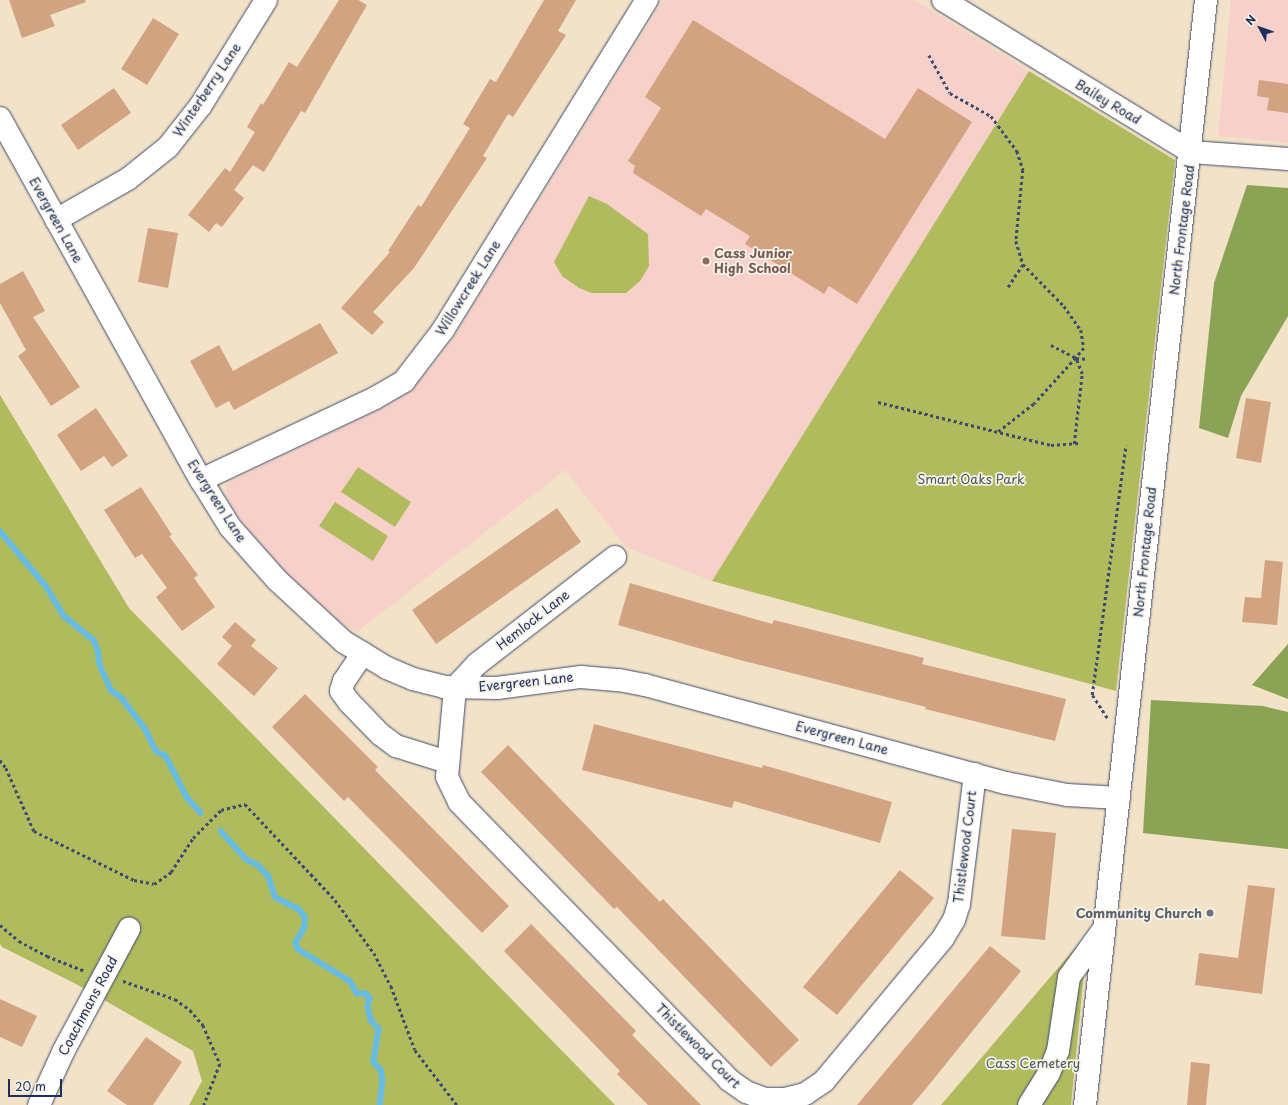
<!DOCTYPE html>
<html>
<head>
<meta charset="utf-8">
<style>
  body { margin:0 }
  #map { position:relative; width:1288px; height:1105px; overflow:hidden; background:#f2e2c7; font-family:"Playpen Sans",sans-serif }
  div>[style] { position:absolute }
  .built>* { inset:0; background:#f7d0c9 }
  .green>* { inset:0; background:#afbb5d }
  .forest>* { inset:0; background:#8ba354 }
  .stream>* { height:5.5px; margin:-2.75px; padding:0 2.75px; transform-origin:2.75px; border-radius:2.75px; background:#68bce4 }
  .building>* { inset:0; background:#d2a380 }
  .path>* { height:2.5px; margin-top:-1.25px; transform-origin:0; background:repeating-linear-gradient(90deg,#3b4a6e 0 3px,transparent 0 6px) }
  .roads { filter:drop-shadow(0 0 1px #3b4a6e) drop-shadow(0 0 1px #3b4a6e) }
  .minor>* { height:22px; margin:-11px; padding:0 11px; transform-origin:11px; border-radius:11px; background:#fff }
  .dots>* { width:11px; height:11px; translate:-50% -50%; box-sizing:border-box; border:2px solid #f7f3e8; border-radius:50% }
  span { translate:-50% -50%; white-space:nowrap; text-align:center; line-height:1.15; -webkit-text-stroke:3.5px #f7f3e8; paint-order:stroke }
  .street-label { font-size:13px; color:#1b2f5e }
  .education-label { font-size:13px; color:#785e54; font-weight:700 }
  .left { translate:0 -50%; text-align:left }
  .park-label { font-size:13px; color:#47595e }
  .worship-label { font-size:13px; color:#5b616d; font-weight:700 }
  .right { translate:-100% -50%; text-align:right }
  .north { position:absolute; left:1240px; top:8px; width:40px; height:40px; -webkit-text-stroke:3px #f7f3e8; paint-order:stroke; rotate:311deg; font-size:11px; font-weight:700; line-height:16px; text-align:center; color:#1b2f5e }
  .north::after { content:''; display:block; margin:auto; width:14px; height:18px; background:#1b2f5e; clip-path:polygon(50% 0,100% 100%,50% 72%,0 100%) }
  .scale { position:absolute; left:8px; top:1079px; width:54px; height:18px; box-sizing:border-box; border:2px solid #1b2f5e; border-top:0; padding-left:5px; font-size:12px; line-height:14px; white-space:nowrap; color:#1b2f5e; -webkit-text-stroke:3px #f7f3e8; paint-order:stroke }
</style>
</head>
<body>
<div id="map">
  <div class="built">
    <div style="clip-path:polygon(663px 0,914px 0,1029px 71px,712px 581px,626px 547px,565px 470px,357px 632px,336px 620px,299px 593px,251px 535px,229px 502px,226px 495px,227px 483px,392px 403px,431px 368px,452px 340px)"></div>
    <div style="clip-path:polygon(1231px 0,1288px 0,1288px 143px,1218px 136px)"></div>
  </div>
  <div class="green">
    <div style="clip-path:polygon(1029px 71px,1175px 160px,1116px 691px,712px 581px)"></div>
    <div style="clip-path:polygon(589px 196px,607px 204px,648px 234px,649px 266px,640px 281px,626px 293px,592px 293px,579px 288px,562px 276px,554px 262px)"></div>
    <div style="clip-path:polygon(0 395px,129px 608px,615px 1105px,189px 1105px,202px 1081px,193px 1051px,76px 984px,2px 947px,0 944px)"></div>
    <div style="clip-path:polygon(358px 467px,411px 502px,395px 527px,341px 492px)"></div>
    <div style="clip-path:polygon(335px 502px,388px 536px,373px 561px,319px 526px)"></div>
    <div style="clip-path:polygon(1088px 933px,1071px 1105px,941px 1105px)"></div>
  </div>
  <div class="forest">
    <div style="clip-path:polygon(1247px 185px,1288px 188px,1288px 316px,1241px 396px,1228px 438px,1199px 428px,1214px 283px)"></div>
    <div style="clip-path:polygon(1288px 644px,1288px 699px,1252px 685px)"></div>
    <div style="clip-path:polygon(1151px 700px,1263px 706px,1288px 712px,1288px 849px,1143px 833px)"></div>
  </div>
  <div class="stream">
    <div style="left:0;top:531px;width:72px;rotate:50.1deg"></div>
    <div style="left:46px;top:586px;width:35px;rotate:59deg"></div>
    <div style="left:64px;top:616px;width:38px;rotate:39deg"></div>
    <div style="left:94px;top:640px;width:11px;rotate:68deg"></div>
    <div style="left:98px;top:650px;width:15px;rotate:82deg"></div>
    <div style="left:100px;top:665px;width:27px;rotate:66deg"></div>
    <div style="left:111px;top:690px;width:14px;rotate:36deg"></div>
    <div style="left:122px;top:698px;width:38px;rotate:53deg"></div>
    <div style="left:145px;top:728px;width:25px;rotate:64deg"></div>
    <div style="left:156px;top:751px;width:11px;rotate:27deg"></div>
    <div style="left:166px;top:756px;width:46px;rotate:62.9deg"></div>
    <div style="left:187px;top:797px;width:21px;rotate:49deg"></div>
    <div style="left:221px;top:831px;width:38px;rotate:48deg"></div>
    <div style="left:246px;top:859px;width:13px;rotate:27deg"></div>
    <div style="left:258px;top:865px;width:16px;rotate:47deg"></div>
    <div style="left:269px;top:877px;width:21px;rotate:73deg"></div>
    <div style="left:275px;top:897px;width:27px;rotate:27deg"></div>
    <div style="left:299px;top:909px;width:10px;rotate:53deg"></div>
    <div style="left:305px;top:917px;width:10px;rotate:90deg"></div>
    <div style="left:305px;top:927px;width:18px;rotate:119deg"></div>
    <div style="left:296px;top:943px;width:6px;rotate:72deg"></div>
    <div style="left:298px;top:949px;width:61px;rotate:31.6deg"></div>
    <div style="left:350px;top:981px;width:14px;rotate:60deg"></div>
    <div style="left:357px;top:993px;width:9px;rotate:6deg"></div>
    <div style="left:366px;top:994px;width:6px;rotate:45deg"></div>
    <div style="left:370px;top:998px;width:8px;rotate:104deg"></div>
    <div style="left:368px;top:1006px;width:14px;rotate:78deg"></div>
    <div style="left:371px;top:1020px;width:12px;rotate:48deg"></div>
    <div style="left:379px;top:1029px;width:33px;rotate:99deg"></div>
    <div style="left:374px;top:1062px;width:11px;rotate:49deg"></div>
    <div style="left:381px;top:1070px;width:11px;rotate:80deg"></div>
    <div style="left:383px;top:1081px;width:24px;rotate:97deg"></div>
  </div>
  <div class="building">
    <div style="clip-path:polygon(9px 0,85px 0,86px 2px,50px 15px,55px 26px,22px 38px)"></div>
    <div style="clip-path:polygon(339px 0,358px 0,367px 5px,305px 113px,301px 111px,264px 172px,253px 165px,234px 190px,244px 198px,222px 227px,216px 223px,209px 232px,188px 215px,225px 168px,230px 172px,255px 132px,247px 127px,261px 103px,263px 105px,289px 62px,297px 67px)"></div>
    <div style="clip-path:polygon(544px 0,576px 0,558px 31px,566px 35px,513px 117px,508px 114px,483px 156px,487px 158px,414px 268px,373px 312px,384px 322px,372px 335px,341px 308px,390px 252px,388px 251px,418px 205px,421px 207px,470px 128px,463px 124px,490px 79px,496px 82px)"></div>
    <div style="clip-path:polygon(153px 18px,179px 34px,147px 85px,121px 69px)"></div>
    <div style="clip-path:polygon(693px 20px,885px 139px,918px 88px,972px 122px,857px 304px,829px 286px,824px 294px,745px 244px,750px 236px,706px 209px,701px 216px,633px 173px,635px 166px,628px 161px,661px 108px,645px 97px)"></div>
    <div style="clip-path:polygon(1259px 80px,1288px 84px,1288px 113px,1267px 110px,1269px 98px,1257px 96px)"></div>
    <div style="clip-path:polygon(114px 88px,131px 113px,78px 150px,61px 125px)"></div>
    <div style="clip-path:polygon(148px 228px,178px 233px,168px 288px,138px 282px)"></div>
    <div style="clip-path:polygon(23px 271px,45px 311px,33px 317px,80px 387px,51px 406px,18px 356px,26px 350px,0 303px,0 284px)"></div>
    <div style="clip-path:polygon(320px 323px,338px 353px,234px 410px,229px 401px,216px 408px,190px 361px,219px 345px,233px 371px)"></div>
    <div style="clip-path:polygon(1246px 398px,1271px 402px,1261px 463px,1236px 458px)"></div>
    <div style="clip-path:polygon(96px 408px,128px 456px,112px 467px,104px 456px,81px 471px,57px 435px)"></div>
    <div style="clip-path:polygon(141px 487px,172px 535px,169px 536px,198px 575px,194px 578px,215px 607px,182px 631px,156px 597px,167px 588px,142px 554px,135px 558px,104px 510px)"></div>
    <div style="clip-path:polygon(557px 508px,581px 542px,436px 644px,412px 610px)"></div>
    <div style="clip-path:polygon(1265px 560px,1283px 562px,1277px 625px,1242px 622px,1245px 597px,1261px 598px)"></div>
    <div style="clip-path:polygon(630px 583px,772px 624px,774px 620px,924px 658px,922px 664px,1066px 699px,1055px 741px,925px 709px,926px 707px,740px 660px,618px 625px)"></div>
    <div style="clip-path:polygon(235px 622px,256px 640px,251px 646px,278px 668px,254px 696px,217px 664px,232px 646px,222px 637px)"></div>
    <div style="clip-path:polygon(305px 694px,378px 767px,375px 770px,509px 906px,482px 933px,348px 797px,344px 801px,272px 727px)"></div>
    <div style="clip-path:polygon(594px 724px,762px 768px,763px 765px,892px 802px,880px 843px,734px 801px,732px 808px,582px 770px)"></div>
    <div style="clip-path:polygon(508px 745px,660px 902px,663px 899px,799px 1040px,771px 1067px,617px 907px,614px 909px,481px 772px)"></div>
    <div style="clip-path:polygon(1012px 829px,1056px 833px,1045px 940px,1001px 936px)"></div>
    <div style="clip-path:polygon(900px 870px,934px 898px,837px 1015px,803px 987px)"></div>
    <div style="clip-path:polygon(1248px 885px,1275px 888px,1262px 994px,1195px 985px,1199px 953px,1238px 958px)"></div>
    <div style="clip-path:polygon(531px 924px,636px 1031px,632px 1035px,701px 1105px,648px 1105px,617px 1074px,620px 1071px,504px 951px)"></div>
    <div style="clip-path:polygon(990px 946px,1021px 971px,928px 1086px,912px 1105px,857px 1105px)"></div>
    <div style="clip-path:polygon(0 999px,37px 1016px,22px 1047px,0 1037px)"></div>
    <div style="clip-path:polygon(146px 1037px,182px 1062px,153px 1105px,127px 1105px,107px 1091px)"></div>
    <div style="clip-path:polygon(1191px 1062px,1210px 1064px,1206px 1105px,1187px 1105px)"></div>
  </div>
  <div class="path">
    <div style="left:929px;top:55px;width:43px;rotate:61.1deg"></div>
    <div style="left:950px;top:93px;width:47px;rotate:29.3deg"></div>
    <div style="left:991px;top:116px;width:44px;rotate:53.4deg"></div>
    <div style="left:1017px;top:151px;width:20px;rotate:72deg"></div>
    <div style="left:1023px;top:170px;width:71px;rotate:95.6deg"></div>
    <div style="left:1016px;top:241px;width:24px;rotate:73deg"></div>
    <div style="left:1023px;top:264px;width:59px;rotate:45.7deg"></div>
    <div style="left:1064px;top:306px;width:29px;rotate:55deg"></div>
    <div style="left:1081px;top:330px;width:18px;rotate:81deg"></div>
    <div style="left:1084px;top:348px;width:13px;rotate:129deg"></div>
    <div style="left:1076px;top:358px;width:62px;rotate:132.4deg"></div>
    <div style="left:1034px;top:404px;width:46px;rotate:142.1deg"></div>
    <div style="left:1008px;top:287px;width:27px;rotate:-57deg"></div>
    <div style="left:1051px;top:345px;width:28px;rotate:27deg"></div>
    <div style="left:1076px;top:358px;width:12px;rotate:5deg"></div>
    <div style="left:878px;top:402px;width:178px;rotate:14deg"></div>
    <div style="left:1051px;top:445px;width:28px;rotate:-4deg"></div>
    <div style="left:1074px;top:444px;width:70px;rotate:-83.5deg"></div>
    <div style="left:1082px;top:374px;width:17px;rotate:-111deg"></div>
    <div style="left:1107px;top:718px;width:27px;rotate:-123deg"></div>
    <div style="left:1092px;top:695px;width:252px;rotate:-82.3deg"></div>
    <div style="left:0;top:760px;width:10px;rotate:53deg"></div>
    <div style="left:6px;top:768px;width:69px;rotate:66deg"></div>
    <div style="left:34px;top:831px;width:111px;rotate:26.1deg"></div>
    <div style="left:134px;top:880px;width:20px;rotate:11deg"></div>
    <div style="left:154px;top:884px;width:21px;rotate:-35deg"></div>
    <div style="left:171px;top:872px;width:40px;rotate:-57.1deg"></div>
    <div style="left:193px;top:838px;width:40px;rotate:-45deg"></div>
    <div style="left:221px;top:810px;width:25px;rotate:-14deg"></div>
    <div style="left:245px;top:804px;width:132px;rotate:46.8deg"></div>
    <div style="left:335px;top:900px;width:66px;rotate:53.7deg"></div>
    <div style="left:374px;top:953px;width:37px;rotate:63deg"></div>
    <div style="left:391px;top:986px;width:68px;rotate:69.4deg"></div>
    <div style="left:415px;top:1050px;width:69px;rotate:52.6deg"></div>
    <div style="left:0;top:925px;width:25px;rotate:40deg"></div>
    <div style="left:19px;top:941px;width:32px;rotate:28deg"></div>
    <div style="left:47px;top:956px;width:41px;rotate:21.5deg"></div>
    <div style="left:123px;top:981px;width:55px;rotate:19.1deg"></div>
    <div style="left:175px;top:999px;width:19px;rotate:36deg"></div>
    <div style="left:190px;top:1010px;width:20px;rotate:49deg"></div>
    <div style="left:203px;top:1025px;width:43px;rotate:66.4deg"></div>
    <div style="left:220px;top:1064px;width:44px;rotate:111.3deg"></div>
  </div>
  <div class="roads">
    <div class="minor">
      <div style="left:943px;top:0;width:291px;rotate:31.5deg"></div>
      <div style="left:1191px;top:152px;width:97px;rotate:4.1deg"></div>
      <div style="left:0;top:118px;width:414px;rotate:61deg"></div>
      <div style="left:201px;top:480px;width:55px;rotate:58.3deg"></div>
      <div style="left:230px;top:527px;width:71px;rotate:48.4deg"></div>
      <div style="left:277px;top:580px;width:91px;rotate:42.8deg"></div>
      <div style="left:344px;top:642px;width:50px;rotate:31.2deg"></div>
      <div style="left:387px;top:668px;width:28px;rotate:23deg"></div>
      <div style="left:413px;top:679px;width:32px;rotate:14deg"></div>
      <div style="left:444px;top:687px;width:53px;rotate:1.1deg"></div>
      <div style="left:497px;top:688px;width:85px;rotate:-7.5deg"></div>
      <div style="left:581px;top:677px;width:38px;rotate:5deg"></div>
      <div style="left:619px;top:680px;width:26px;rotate:11deg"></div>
      <div style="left:645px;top:685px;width:374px;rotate:15.2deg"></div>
      <div style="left:1006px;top:783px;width:62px;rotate:11.1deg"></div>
      <div style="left:1067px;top:795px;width:52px;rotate:3.3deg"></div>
      <div style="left:56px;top:220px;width:83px;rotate:-29.7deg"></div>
      <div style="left:128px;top:179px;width:51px;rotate:-38.7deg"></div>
      <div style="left:168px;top:147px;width:53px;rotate:-51.8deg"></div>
      <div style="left:201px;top:105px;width:123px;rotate:-58.2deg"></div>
      <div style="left:201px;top:480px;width:192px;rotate:-25.2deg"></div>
      <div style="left:375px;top:398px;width:34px;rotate:-30deg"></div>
      <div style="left:404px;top:381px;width:64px;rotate:-52.6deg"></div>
      <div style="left:443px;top:330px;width:388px;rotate:-58.3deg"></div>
      <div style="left:615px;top:557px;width:175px;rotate:142.2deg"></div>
      <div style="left:477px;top:664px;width:33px;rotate:133deg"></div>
      <div style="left:455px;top:688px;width:89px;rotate:95.1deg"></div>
      <div style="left:447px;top:777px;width:28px;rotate:64deg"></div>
      <div style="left:459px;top:802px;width:388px;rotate:45.8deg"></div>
      <div style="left:729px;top:1080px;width:21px;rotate:35deg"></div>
      <div style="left:746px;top:1092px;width:20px;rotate:20deg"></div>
      <div style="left:765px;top:1099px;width:20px"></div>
      <div style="left:785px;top:1099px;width:21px;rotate:-14deg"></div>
      <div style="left:805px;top:1094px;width:23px;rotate:-34deg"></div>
      <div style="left:824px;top:1081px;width:186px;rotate:-50.2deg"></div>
      <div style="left:943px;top:938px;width:21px;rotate:-59deg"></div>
      <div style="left:954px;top:920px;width:17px;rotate:-73deg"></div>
      <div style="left:959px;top:904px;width:131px;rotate:-83deg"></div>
      <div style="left:363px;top:653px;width:34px;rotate:124deg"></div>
      <div style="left:344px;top:681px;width:10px;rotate:107deg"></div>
      <div style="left:341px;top:691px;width:14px;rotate:54deg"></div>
      <div style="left:349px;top:702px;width:45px;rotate:45.9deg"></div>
      <div style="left:380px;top:734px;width:20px;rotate:37deg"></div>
      <div style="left:396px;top:746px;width:53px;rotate:17.4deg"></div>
      <div style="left:39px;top:1105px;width:58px;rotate:-65.6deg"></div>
      <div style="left:63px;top:1052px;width:140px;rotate:-61.8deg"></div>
      <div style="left:1029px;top:1105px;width:38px;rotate:-58deg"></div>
      <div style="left:1049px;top:1073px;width:24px;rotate:-68deg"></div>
      <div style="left:1058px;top:1051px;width:75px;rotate:-81.5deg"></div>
      <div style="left:1069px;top:977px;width:58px;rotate:-54.1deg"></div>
      <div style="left:1085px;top:1105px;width:1112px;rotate:-83.75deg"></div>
    </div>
  </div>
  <div class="dots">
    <div style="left:706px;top:261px;background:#8d6e63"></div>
    <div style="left:1210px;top:913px;background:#6b7280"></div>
  </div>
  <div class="street-label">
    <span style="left:207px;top:90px;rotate:-56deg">Winterberry Lane</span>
    <span style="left:1108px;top:102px;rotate:31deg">Bailey Road</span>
    <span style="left:56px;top:220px;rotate:61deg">Evergreen Lane</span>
    <span style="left:1182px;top:230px;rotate:-83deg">North Frontage Road</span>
    <span style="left:468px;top:288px;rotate:-58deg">Willowcreek Lane</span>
    <span style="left:217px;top:501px;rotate:57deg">Evergreen Lane</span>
    <span style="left:1145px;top:552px;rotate:-84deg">North Frontage Road</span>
    <span style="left:533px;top:620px;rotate:-38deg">Hemlock Lane</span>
    <span style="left:526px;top:682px;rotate:-6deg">Evergreen Lane</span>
    <span style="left:842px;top:738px;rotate:15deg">Evergreen Lane</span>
    <span style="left:965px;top:847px;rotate:-83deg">Thistlewood Court</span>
    <span style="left:88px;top:1006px;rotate:-62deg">Coachmans Road</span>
    <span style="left:698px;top:1046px;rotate:45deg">Thistlewood Court</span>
  </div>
  <div class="education-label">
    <span class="left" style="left:714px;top:261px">Cass Junior<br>High School</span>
  </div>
  <div class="park-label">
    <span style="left:971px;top:479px">Smart Oaks Park</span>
    <span style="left:1033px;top:1063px">Cass Cemetery</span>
  </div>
  <div class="worship-label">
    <span class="right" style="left:1202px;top:913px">Community Church</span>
  </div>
  <div class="north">N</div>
  <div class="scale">20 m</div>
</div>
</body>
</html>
